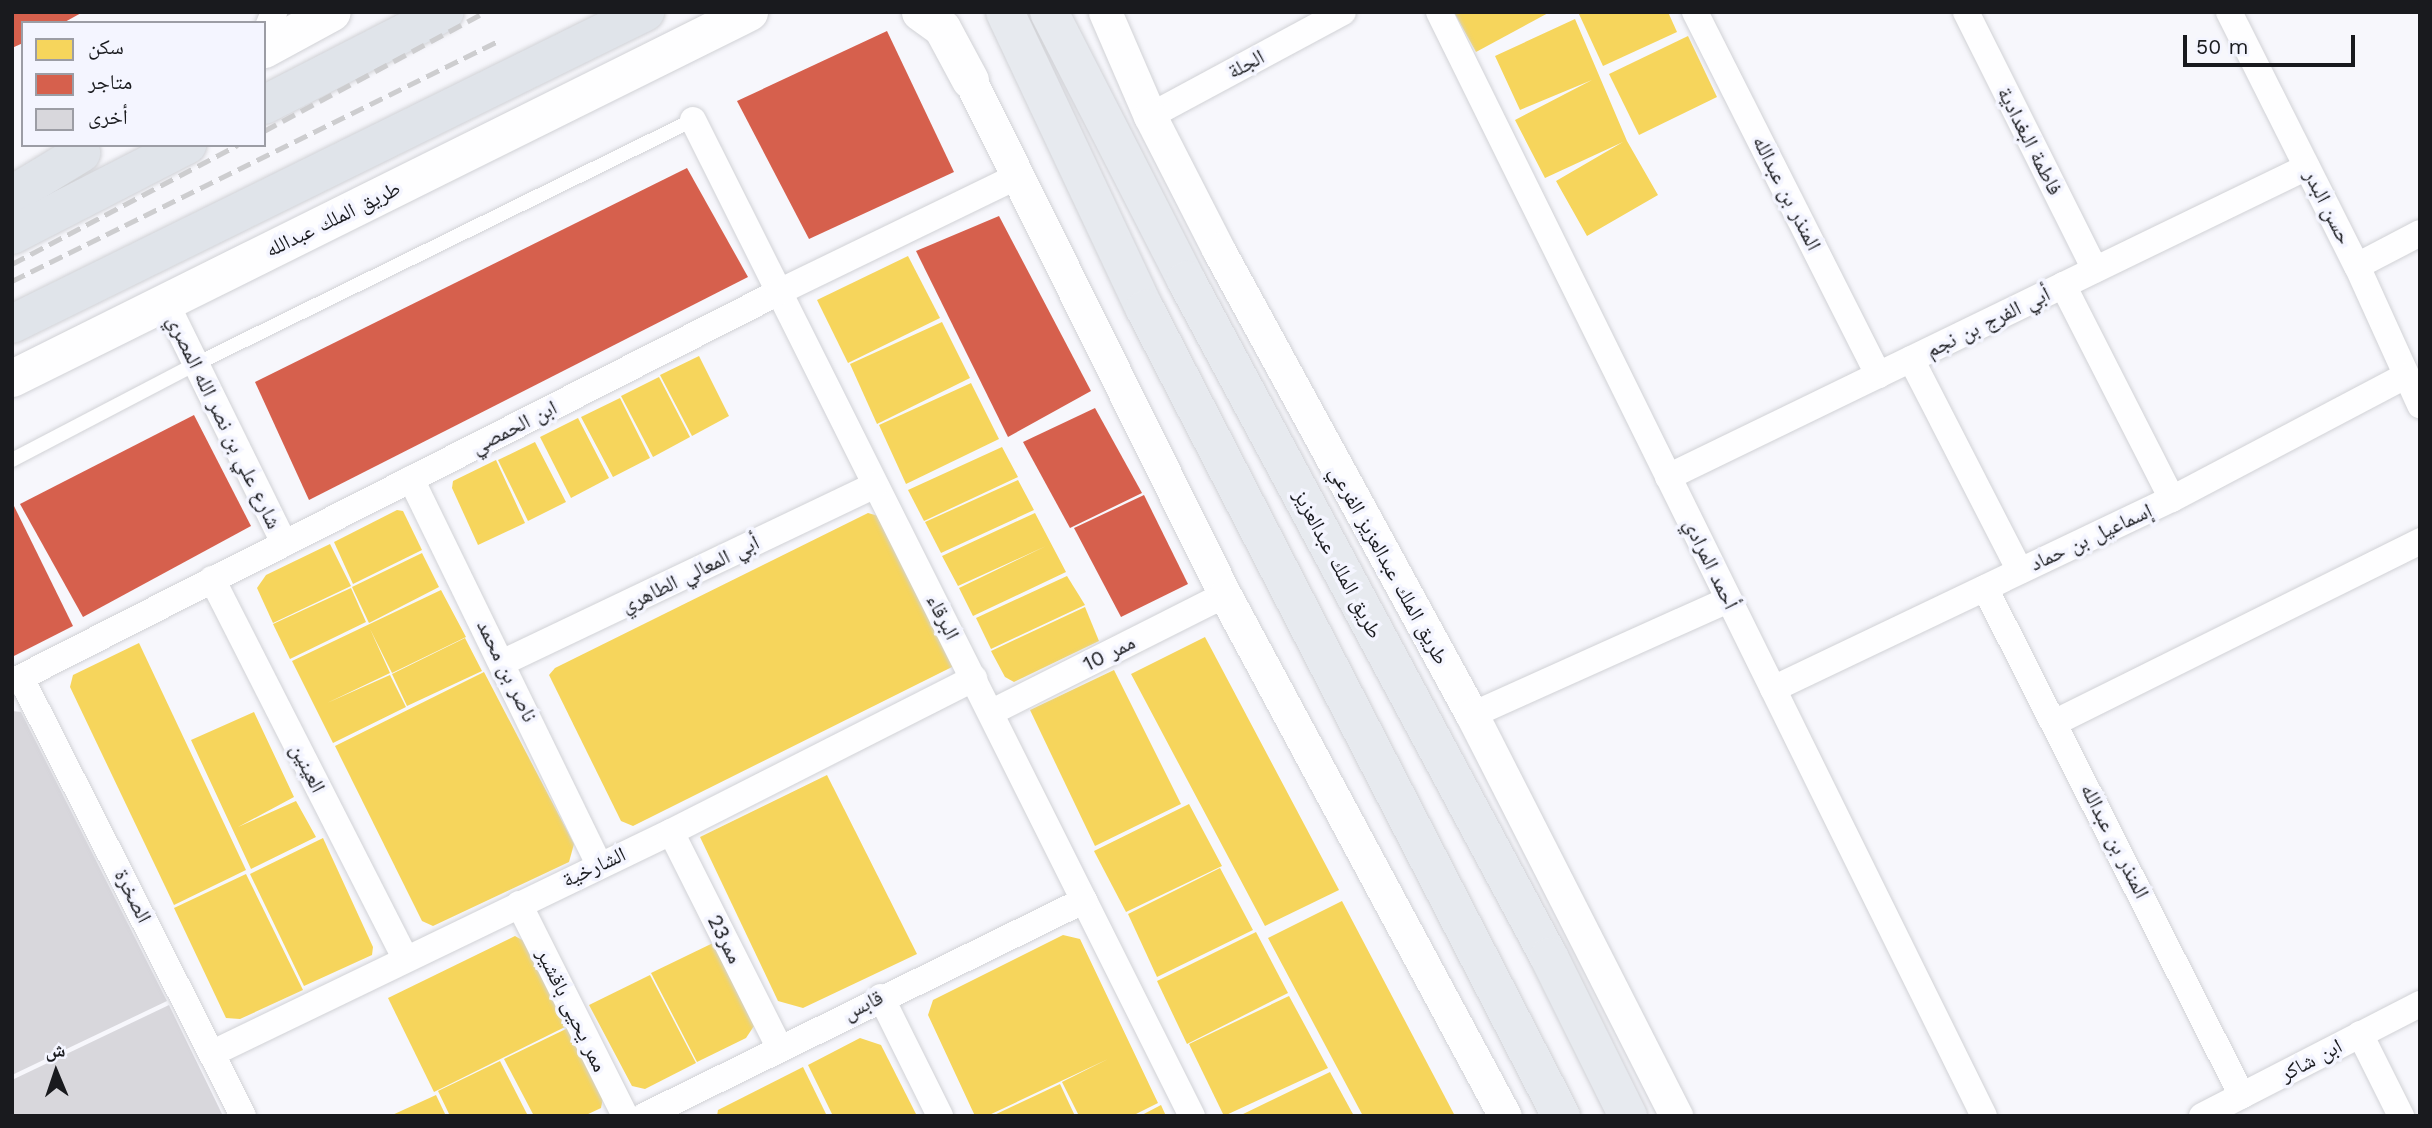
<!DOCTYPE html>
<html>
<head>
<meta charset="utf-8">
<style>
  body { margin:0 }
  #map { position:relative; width:2432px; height:1128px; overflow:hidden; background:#f7f7fc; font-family:"Work Sans","Noto Naskh Arabic",sans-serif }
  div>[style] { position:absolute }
  .homes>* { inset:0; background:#f6d55c }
  .shops>* { inset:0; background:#d6604d }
  .building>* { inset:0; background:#d8d7dc }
  .roads { filter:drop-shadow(0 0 2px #d1d2d6) drop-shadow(0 0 2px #d1d2d6) }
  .service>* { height:14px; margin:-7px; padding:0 7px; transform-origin:7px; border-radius:7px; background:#fefeff }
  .minor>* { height:26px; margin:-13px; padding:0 13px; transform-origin:13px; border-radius:13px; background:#fefeff }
  .tertiary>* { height:33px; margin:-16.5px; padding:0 16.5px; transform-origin:16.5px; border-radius:16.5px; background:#fefeff }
  .secondary>* { height:37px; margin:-18.5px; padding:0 18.5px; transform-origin:18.5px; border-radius:18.5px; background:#fefeff }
  .primary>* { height:38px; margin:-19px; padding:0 19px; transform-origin:19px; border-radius:19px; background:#e7eaef }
  .trunk>* { height:38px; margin:-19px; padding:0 19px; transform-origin:19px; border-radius:19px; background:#e0e4ea }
  .rail>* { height:5px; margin-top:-2.5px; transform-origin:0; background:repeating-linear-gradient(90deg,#cdcdcf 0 14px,transparent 0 21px) }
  span { translate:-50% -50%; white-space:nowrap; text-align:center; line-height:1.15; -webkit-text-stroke:7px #f4f5ff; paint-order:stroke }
  .street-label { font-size:21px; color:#191a1e }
  .frame { position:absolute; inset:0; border:14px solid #191a1e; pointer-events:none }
  .legend { position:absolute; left:21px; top:21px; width:245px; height:126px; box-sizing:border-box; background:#f4f5ff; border:2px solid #9c9da5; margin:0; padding:9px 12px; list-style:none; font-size:21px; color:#191a1e }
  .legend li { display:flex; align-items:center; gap:14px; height:35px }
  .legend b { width:35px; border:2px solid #9c9da5 }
  .north { position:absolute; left:21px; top:1037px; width:70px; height:70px; -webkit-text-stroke:5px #f4f5ff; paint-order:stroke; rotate:358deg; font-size:19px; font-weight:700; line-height:28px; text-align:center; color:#191a1e }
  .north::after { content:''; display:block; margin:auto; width:24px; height:32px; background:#191a1e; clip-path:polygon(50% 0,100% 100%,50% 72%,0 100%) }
  .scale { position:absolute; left:2183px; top:35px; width:172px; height:32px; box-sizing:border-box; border:4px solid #191a1e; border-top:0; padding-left:9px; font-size:21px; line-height:24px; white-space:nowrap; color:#191a1e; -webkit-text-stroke:5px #f4f5ff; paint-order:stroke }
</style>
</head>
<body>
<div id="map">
  <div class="homes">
    <div style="clip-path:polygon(1454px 12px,1550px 12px,1476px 52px)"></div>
    <div style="clip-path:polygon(1583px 12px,1668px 12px,1677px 32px,1603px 66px,1579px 14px)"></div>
    <div style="clip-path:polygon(1575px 19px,1627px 141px,1658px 195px,1587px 236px,1556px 181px,1623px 142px,1545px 178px,1515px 120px,1592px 80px,1520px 110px,1495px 56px)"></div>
    <div style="clip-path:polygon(1688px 36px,1717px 97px,1639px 135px,1609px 74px)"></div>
    <div style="clip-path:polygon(908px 256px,940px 318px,848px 363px,817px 300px)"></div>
    <div style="clip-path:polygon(942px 322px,970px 378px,877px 424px,850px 364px)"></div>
    <div style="clip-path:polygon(699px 356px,729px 416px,692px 436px,660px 375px)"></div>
    <div style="clip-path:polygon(659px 377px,690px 437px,653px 457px,621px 396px)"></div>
    <div style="clip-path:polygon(971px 383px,999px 439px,906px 484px,879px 425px)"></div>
    <div style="clip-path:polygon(620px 398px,650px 458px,613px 477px,581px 417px)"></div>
    <div style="clip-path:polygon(578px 418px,609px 478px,571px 498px,540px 437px)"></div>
    <div style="clip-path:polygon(535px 442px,566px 502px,528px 521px,498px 460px)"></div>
    <div style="clip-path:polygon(1002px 447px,1018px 477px,924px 521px,908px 490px)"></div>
    <div style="clip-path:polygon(496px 460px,525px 523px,478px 545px,452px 488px,453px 481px)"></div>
    <div style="clip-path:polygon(1018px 480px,1034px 510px,941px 553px,925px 522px)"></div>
    <div style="clip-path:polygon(397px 510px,403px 511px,422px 550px,353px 584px,334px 542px)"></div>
    <div style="clip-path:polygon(868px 513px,882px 517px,958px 664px,633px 826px,621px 821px,549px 675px,555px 668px)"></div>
    <div style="clip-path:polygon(1035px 513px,1066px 572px,973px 616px,959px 588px,1046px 546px,958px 586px,942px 556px)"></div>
    <div style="clip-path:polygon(330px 544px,351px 586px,273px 623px,257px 588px,266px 575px)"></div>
    <div style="clip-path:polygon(422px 553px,439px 587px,369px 623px,352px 587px)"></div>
    <div style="clip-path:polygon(1067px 576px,1085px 605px,991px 649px,976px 618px)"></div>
    <div style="clip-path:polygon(351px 588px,366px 622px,290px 659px,273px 624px)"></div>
    <div style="clip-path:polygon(441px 590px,466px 637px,392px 673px,370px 629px,390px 673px,327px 703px,390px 675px,406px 707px,333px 743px,292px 661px)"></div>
    <div style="clip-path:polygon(1085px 607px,1099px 641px,1014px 682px,1005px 677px,991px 651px)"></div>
    <div style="clip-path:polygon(1205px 637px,1339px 890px,1265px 926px,1131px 674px)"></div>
    <div style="clip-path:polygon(465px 638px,482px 671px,407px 706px,392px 674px)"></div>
    <div style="clip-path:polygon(139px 643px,246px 870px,174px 905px,70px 687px,73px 675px)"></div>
    <div style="clip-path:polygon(1114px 670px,1181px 804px,1095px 846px,1030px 710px)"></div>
    <div style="clip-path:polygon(484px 672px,574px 844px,569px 862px,433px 926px,422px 921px,335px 746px)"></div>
    <div style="clip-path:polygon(254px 712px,294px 797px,238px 827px,296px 801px,316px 837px,251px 869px,191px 740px)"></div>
    <div style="clip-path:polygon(827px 775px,917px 954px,803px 1008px,778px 1001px,700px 837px)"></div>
    <div style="clip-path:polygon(1189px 804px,1222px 866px,1126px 912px,1094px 851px)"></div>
    <div style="clip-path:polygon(323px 838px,373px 947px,372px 955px,304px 986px,250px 874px)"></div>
    <div style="clip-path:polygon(1220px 868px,1253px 930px,1157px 977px,1128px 914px)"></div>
    <div style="clip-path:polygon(246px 874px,303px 990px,240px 1019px,226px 1018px,174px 908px)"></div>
    <div style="clip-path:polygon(1342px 901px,1455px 1116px,1363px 1116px,1268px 938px)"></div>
    <div style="clip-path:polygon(1256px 932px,1288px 993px,1187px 1044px,1157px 981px)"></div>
    <div style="clip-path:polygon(1063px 935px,1080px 939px,1158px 1103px,1132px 1116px,1079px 1116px,1062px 1082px,1108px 1059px,987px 1116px,975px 1116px,928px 1015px,933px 1000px)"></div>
    <div style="clip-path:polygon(515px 936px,531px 945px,569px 1025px,434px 1092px,388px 998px)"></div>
    <div style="clip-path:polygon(713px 943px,754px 1026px,746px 1038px,697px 1062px,651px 973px)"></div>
    <div style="clip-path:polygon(650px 975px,696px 1063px,645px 1089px,632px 1086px,589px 1005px)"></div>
    <div style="clip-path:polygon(1289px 996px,1328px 1068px,1224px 1116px,1189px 1044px)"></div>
    <div style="clip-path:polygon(568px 1028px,603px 1098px,601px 1108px,584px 1116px,534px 1116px,504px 1059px)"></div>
    <div style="clip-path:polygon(860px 1038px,881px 1045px,917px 1116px,833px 1116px,808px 1065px)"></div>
    <div style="clip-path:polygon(500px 1061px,528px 1116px,450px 1116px,438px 1091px)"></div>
    <div style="clip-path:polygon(803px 1067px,827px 1116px,717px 1116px,718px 1110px)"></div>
    <div style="clip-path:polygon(1330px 1072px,1354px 1116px,1239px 1116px)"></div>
    <div style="clip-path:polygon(1060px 1084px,1075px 1116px,992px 1116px)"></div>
    <div style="clip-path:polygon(436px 1095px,446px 1116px,390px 1116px)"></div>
    <div style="clip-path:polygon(1161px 1105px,1166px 1116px,1140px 1116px)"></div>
  </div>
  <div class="shops">
    <div style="clip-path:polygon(12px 12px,83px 12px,63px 23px,23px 23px,23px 43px,12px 48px)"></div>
    <div style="clip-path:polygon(887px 31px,954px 172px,809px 239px,737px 101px)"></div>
    <div style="clip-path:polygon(687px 168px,748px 277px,309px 500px,255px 382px)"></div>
    <div style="clip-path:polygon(999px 216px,1091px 391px,1008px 437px,916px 251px)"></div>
    <div style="clip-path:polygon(1095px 408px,1142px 493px,1070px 528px,1023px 442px)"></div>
    <div style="clip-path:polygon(194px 415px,251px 526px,83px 617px,20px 504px)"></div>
    <div style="clip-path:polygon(1144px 495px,1188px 584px,1121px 617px,1074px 528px)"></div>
    <div style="clip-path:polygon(14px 506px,73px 626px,12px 657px,12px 507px)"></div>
  </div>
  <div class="building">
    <div style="clip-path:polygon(12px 711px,21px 712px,167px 1001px,12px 1075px)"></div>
    <div style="clip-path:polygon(169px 1005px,223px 1116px,12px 1116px,12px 1080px)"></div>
  </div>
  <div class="roads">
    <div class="service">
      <div style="left:12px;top:460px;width:208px;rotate:-27.6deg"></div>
      <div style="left:196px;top:364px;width:554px;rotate:-26.15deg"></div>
    </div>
    <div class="minor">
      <div style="left:1439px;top:12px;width:1231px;rotate:63.73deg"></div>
      <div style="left:1695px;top:12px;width:407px;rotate:63.2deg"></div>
      <div style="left:1966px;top:12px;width:288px;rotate:63.4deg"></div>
      <div style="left:2229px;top:12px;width:284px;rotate:63.3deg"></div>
      <div style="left:2357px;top:266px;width:153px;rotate:65.6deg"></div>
      <div style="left:264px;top:36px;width:26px;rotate:-67deg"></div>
      <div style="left:1150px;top:116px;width:219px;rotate:-28.3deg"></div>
      <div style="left:693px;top:120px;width:1114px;rotate:63.39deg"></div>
      <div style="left:2357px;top:266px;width:71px;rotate:-27.6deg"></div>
      <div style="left:2063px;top:285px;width:240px;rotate:63deg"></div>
      <div style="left:165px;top:301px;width:270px;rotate:63.8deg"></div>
      <div style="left:1911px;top:359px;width:238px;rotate:62.8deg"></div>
      <div style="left:1668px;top:477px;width:710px;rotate:-25.88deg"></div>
      <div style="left:411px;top:479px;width:428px;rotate:64deg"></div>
      <div style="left:212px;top:579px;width:425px;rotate:63deg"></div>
      <div style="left:1985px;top:588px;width:569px;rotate:63.16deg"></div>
      <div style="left:504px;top:662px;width:411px;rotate:-25.5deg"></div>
      <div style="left:21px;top:678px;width:491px;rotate:63.1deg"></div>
      <div style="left:12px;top:682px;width:860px;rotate:-26.95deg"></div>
      <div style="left:779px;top:292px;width:266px;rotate:-25.9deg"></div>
      <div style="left:1773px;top:689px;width:442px;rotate:-25.5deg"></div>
      <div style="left:2172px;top:499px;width:263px;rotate:-27.8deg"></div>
      <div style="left:992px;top:712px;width:261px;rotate:-26.7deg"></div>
      <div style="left:1472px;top:715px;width:281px;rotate:-24.2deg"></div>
      <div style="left:2056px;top:722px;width:407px;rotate:-26.4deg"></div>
      <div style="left:671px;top:832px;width:241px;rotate:63.3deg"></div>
      <div style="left:519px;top:904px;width:237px;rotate:63.4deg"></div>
      <div style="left:881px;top:997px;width:133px;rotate:63.6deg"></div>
      <div style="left:2360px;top:1034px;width:92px;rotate:63.4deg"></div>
      <div style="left:213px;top:1053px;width:509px;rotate:-25.76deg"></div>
      <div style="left:671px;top:832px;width:340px;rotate:-26.9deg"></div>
      <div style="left:644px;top:1116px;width:490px;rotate:-26.1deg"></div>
      <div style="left:2202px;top:1116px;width:245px;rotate:-27.2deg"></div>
    </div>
    <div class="tertiary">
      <div style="left:1105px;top:12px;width:113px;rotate:66.6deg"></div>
      <div style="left:1150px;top:116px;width:149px;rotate:62.9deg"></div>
      <div style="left:1218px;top:249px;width:531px;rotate:61.41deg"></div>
      <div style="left:1472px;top:715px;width:450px;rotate:63deg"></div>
      <div style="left:970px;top:80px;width:575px;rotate:63.66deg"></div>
      <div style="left:1225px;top:595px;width:591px;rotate:61.75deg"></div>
    </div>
    <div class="secondary">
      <div style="left:920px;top:12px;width:27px;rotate:36deg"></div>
      <div style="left:942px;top:28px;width:59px;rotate:61.7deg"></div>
      <div style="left:264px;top:49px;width:77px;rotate:-28.6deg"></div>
      <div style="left:12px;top:378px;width:823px;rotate:-26.41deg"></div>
    </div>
    <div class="primary">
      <div style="left:1005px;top:12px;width:328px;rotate:64.8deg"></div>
      <div style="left:1145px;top:309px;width:908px;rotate:62.73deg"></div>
      <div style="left:1049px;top:12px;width:301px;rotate:62.9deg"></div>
      <div style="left:1186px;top:280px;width:768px;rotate:61.8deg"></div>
      <div style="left:1549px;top:957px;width:178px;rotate:63.6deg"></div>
    </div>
    <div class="trunk">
      <div style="left:264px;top:105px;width:203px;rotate:-27.2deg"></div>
      <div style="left:12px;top:195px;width:81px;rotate:-31.3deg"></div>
      <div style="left:12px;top:235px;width:197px;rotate:-27.2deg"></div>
      <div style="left:12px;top:324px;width:706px;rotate:-26.24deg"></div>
    </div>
  </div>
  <div class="rail">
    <div style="left:264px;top:131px;width:249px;rotate:-28.3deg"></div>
    <div style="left:12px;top:264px;width:255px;rotate:-27.8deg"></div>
    <div style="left:12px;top:281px;width:544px;rotate:-26.28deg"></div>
  </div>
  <div class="street-label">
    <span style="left:1246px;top:64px;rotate:-28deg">الجلة</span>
    <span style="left:2030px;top:141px;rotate:63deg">فاطمة البغدادية</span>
    <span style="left:1787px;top:193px;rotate:63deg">المنذر بن عبدالله</span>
    <span style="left:2328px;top:207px;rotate:63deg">حسن البدر</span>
    <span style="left:333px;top:219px;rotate:-26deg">طريق الملك عبدالله</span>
    <span style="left:1988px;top:322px;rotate:-26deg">أبي الفرج بن نجم</span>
    <span style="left:224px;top:422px;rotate:64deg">شارع علي بن نصر الله المصري</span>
    <span style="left:514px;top:427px;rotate:-27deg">ابن الحمصي</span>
    <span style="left:2091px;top:537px;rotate:-25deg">إسماعيل بن حماد</span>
    <span style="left:1338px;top:564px;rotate:62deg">طريق الملك عبدالعزيز</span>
    <span style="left:1711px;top:564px;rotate:64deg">أحمد المرادي</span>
    <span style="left:1389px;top:565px;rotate:61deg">طريق الملك عبدالعزيز الفرعي</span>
    <span style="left:690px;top:574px;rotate:-26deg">أبي المعالي الطاهري</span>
    <span style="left:943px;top:617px;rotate:63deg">البرقاء</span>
    <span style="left:1109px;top:653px;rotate:-27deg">ممر 10</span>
    <span style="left:507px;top:671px;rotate:64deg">ناصر بن محمد</span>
    <span style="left:308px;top:768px;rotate:63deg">العينين</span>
    <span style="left:2115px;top:841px;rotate:63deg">المنذر بن عبدالله</span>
    <span style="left:594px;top:867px;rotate:-25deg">الشارخية</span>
    <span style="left:133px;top:896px;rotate:63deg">الصخرة</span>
    <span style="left:725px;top:939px;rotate:63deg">ممر23</span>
    <span style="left:863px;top:1005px;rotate:-26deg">قابس</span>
    <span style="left:572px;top:1010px;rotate:64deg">ممر يحيى باقشير</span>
    <span style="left:2311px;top:1060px;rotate:-28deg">ابن شاكر</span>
  </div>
  <div class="frame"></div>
  <ul class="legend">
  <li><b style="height:19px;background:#f6d55c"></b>سكن</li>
  <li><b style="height:19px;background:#d6604d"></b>متاجر</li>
  <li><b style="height:19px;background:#d8d7dc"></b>أخرى</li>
  </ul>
  <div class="north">ش</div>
  <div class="scale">50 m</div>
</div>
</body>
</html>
